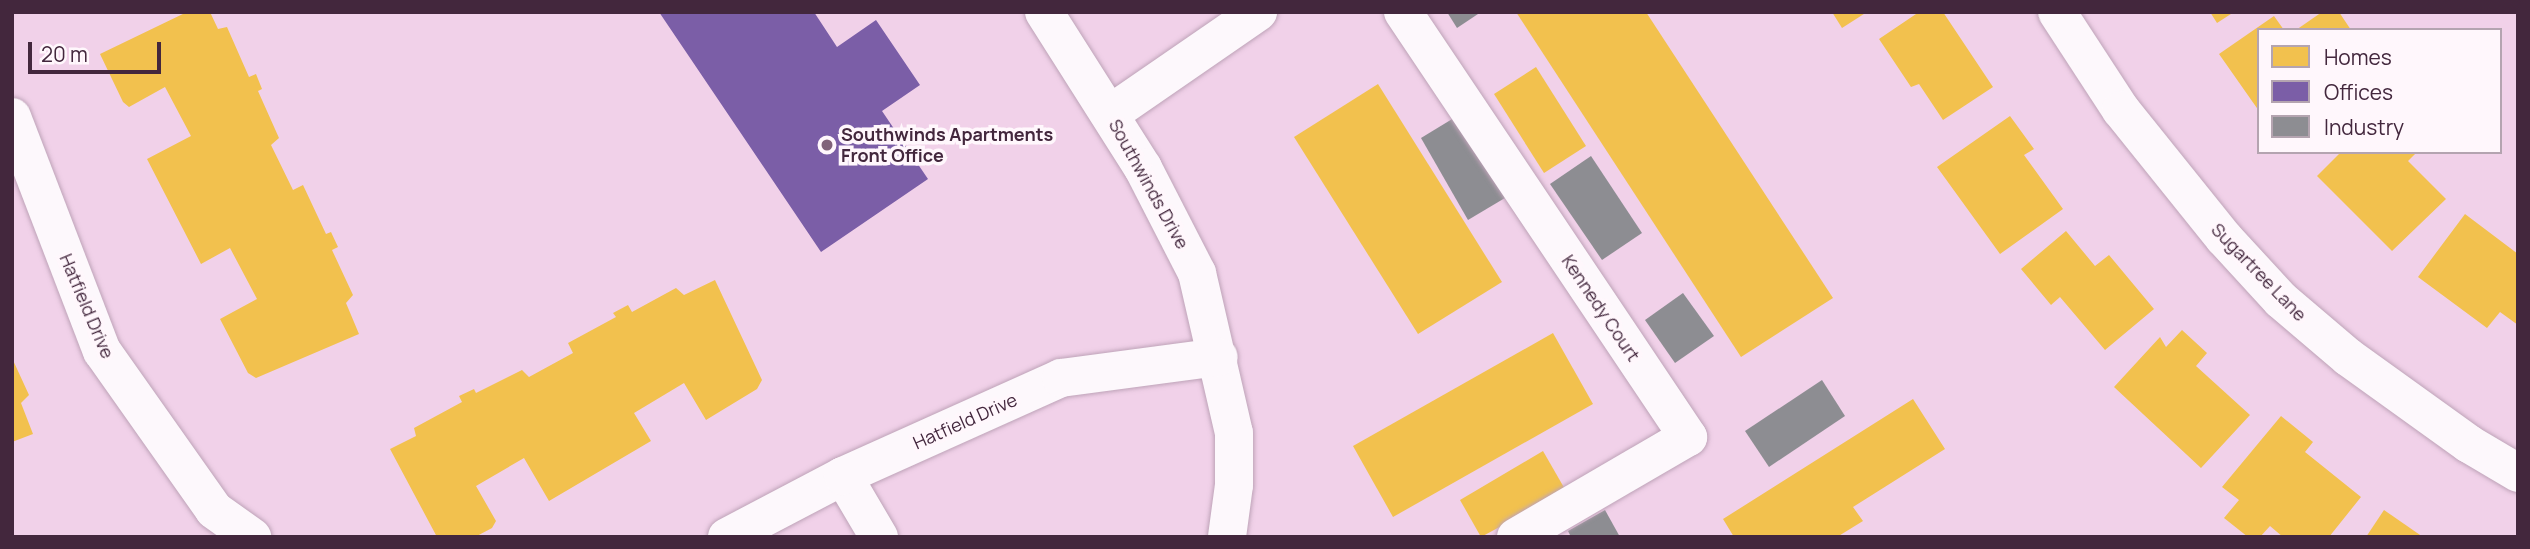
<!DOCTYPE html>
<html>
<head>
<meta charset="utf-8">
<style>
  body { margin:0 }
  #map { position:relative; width:2530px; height:549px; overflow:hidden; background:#f1d1e9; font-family:Manrope,sans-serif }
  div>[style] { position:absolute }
  .homes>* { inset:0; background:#f2c14e }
  .offices>* { inset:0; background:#7b5ea7 }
  .industry>* { inset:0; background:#8d8d92 }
  .roads { filter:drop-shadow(0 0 2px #bea3b8) drop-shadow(0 0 2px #bea3b8) }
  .street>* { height:38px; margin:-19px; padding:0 19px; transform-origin:19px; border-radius:19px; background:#fdf8fc }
  .dots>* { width:19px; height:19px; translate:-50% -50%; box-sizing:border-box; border:4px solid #fff7fc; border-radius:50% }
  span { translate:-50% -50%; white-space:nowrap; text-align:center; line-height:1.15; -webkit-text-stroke:7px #fff7fc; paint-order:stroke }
  .poi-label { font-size:18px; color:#43273d; font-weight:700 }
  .left { translate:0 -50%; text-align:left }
  .street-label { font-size:18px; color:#43273d }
  .frame { position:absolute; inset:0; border:14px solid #43273d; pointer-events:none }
  .legend { position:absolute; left:2257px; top:28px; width:245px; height:126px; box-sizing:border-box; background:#fff7fc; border:2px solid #b4a4b0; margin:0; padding:9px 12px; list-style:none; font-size:21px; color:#43273d }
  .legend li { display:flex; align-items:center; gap:14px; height:35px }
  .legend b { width:35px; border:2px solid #b4a4b0 }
  .scale { position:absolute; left:28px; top:42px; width:133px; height:32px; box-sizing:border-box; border:4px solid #43273d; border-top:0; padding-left:9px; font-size:21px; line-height:24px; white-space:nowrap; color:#43273d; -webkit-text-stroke:5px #fff7fc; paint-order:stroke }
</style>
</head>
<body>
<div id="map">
  <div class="homes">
    <div style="clip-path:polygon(187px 12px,210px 12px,218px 29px,227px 27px,249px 77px,256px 74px,262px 89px,258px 91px,279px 138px,271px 145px,293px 190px,303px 185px,326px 234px,331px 232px,338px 247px,332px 250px,353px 295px,346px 303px,359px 334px,256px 378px,248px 373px,220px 319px,257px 299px,230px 248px,201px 264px,147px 159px,191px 136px,165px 87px,129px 107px,123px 102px,100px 54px)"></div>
    <div style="clip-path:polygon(1516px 12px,1646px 12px,1833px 298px,1741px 357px)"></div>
    <div style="clip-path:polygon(1832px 12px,1867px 12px,1842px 28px)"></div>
    <div style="clip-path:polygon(1919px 12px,1943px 12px,1993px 87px,1943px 120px,1919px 84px,1911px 87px,1879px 39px)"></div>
    <div style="clip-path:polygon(2210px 12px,2234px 12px,2217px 23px)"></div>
    <div style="clip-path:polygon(2322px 12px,2339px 12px,2351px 30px,2296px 30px)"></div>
    <div style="clip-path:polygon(2274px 16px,2284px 30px,2259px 30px,2259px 111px,2219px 54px)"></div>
    <div style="clip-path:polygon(1536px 67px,1586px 146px,1544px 173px,1494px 94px)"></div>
    <div style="clip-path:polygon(1378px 84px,1502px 282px,1418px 334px,1294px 137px)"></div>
    <div style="clip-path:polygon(2010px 116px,2034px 149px,2024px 155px,2063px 209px,2000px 254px,1937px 167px)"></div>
    <div style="clip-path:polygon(2341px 152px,2417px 152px,2408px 161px,2446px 199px,2392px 251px,2317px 176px)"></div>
    <div style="clip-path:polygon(2465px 214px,2518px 254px,2518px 325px,2500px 312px,2487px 328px,2418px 277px)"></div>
    <div style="clip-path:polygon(2066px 231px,2095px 266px,2109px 255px,2154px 309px,2105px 350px,2060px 297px,2051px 305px,2021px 269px)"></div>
    <div style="clip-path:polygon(715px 280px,762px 380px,757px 389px,706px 420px,684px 383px,634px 413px,651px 441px,549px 501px,524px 458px,476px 486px,496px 521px,492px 528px,475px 537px,437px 537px,390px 449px,416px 436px,414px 428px,462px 402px,459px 396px,474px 389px,476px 393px,522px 370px,529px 377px,573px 353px,568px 343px,616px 317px,613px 313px,628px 305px,632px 312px,676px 288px,684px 295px)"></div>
    <div style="clip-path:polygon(2182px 330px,2207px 353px,2196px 366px,2250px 415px,2201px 468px,2114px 387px,2160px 337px,2166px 347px)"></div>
    <div style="clip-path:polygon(1553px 333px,1593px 404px,1393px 517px,1353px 446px)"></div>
    <div style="clip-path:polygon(12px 358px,29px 395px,21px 403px,33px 434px,12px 442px)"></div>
    <div style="clip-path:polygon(1913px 399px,1945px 449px,1853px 507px,1863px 521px,1837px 537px,1734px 537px,1723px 519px)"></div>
    <div style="clip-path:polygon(2281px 416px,2313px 442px,2305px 452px,2361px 497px,2329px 537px,2283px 537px,2270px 526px,2260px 537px,2248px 537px,2224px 518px,2239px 500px,2222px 487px)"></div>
    <div style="clip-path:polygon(1543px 451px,1566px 491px,1481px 537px,1460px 500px)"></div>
    <div style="clip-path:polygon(2384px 510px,2423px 537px,2366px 537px)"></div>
  </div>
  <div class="offices">
    <div style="clip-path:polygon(659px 12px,814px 12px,837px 47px,876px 20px,920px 85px,882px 111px,928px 179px,821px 252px)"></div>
  </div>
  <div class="industry">
    <div style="clip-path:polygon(1447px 12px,1481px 12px,1457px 28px)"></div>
    <div style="clip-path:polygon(1467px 110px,1515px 192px,1468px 220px,1421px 138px)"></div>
    <div style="clip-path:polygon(1591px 156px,1642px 233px,1602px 260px,1550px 184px)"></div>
    <div style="clip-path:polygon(1683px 293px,1714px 336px,1675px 363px,1645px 320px)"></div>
    <div style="clip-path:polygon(1822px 380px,1845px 416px,1769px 467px,1745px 431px)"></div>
    <div style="clip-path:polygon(1605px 510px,1620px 537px,1571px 537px,1568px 531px)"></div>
  </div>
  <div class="roads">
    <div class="street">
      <div style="left:1044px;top:12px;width:185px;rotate:57.6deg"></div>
      <div style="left:1143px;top:168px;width:118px;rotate:62.8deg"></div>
      <div style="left:1197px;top:273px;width:164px;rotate:77deg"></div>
      <div style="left:1234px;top:433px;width:52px;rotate:90deg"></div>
      <div style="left:1234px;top:485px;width:52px;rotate:97.7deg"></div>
      <div style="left:1403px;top:12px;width:512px;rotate:56.15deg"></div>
      <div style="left:1688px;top:437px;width:199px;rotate:149.8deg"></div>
      <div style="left:2057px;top:12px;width:117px;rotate:56.9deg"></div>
      <div style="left:2121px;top:110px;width:164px;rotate:51.2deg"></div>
      <div style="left:2224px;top:238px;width:84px;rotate:47.4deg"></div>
      <div style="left:2281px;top:300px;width:88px;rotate:40.4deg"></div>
      <div style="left:2348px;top:357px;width:149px;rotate:35.7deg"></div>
      <div style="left:2469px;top:444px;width:57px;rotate:30.6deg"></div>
      <div style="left:1110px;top:114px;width:180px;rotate:-34.6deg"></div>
      <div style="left:12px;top:117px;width:251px;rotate:69deg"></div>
      <div style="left:102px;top:351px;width:194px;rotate:54.8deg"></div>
      <div style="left:214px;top:510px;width:47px;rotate:35.4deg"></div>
      <div style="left:843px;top:476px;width:71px;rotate:59.5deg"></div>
      <div style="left:727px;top:537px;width:131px;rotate:-27.7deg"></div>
      <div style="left:843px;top:476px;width:239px;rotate:-24.2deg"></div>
      <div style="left:1061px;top:378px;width:159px;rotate:-7.6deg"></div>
    </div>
  </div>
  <div class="dots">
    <div style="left:827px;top:145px;background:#806279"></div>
  </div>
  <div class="poi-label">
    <span class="left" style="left:841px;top:145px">Southwinds Apartments<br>Front Office</span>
  </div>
  <div class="street-label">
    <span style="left:1149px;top:184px;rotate:61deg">Southwinds Drive</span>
    <span style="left:2259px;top:272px;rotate:46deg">Sugartree Lane</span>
    <span style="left:87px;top:306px;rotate:67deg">Hatfield Drive</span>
    <span style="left:1601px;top:308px;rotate:56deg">Kennedy Court</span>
    <span style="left:965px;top:421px;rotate:-24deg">Hatfield Drive</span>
  </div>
  <div class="frame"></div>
  <ul class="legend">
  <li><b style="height:19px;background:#f2c14e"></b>Homes</li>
  <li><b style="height:19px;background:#7b5ea7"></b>Offices</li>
  <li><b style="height:19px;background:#8d8d92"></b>Industry</li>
  </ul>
  <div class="scale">20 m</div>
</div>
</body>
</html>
